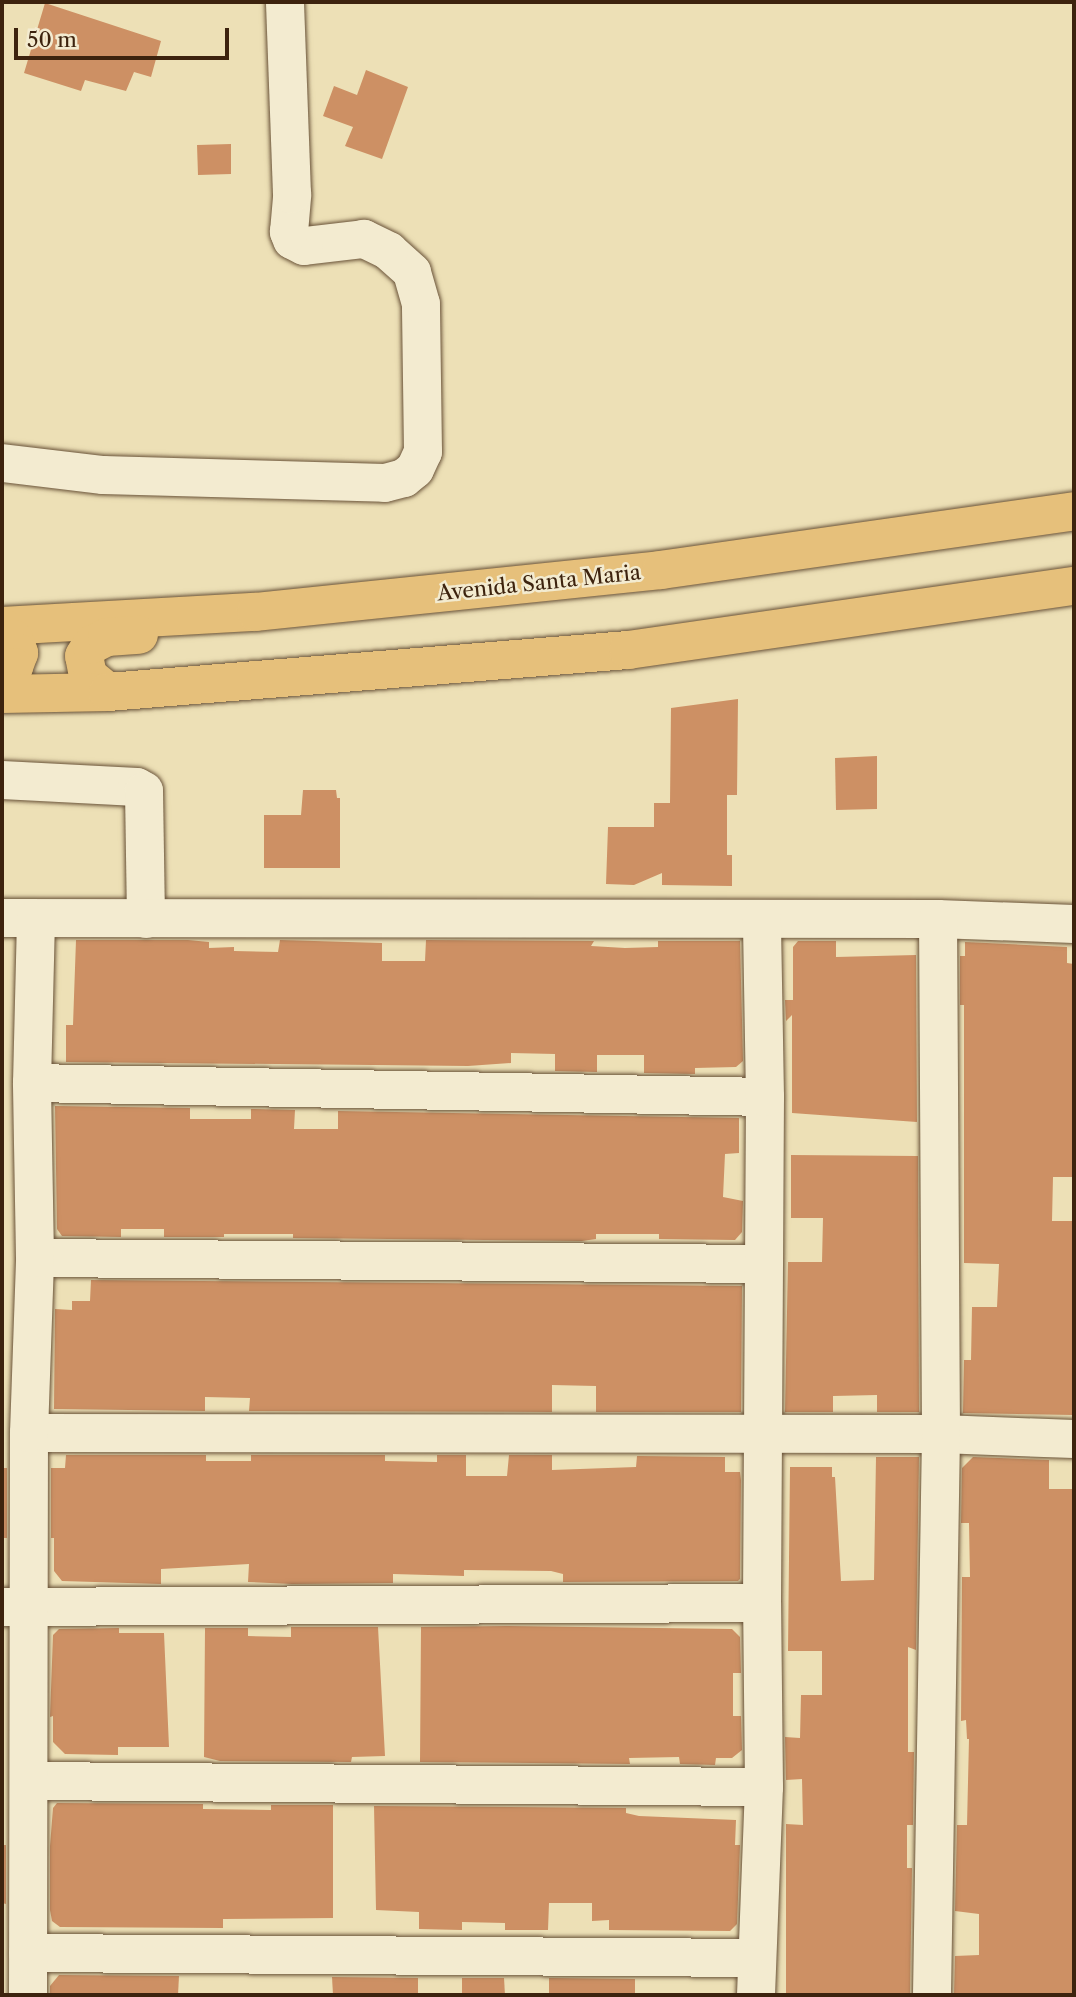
<!DOCTYPE html>
<html>
<head>
<meta charset="utf-8">
<style>
  body { margin:0 }
  #map { position:relative; width:1076px; height:1997px; overflow:hidden; background:#ede0b6; font-family:"Libre Caslon Text",serif }
  div>[style] { position:absolute }
  .building>* { inset:0; background:#cd9064 }
  .roads { filter:drop-shadow(0 0 2px #695238) drop-shadow(0 0 2px #695238) }
  .minor>* { height:38px; margin:-19px; padding:0 19px; transform-origin:19px; border-radius:19px; background:#f3ebd0 }
  .major>* { height:38px; margin:-19px; padding:0 19px; transform-origin:19px; border-radius:19px; background:#e6c07b }
  span { translate:-50% -50%; white-space:nowrap; text-align:center; line-height:1.15; -webkit-text-stroke:5px #f3ebd0; paint-order:stroke }
  .street-label { font-size:21px; color:#3d230e }
  .frame { position:absolute; inset:0; border:4px solid #3d230e; pointer-events:none }
  .scale { position:absolute; left:14px; top:28px; width:215px; height:32px; box-sizing:border-box; border:4px solid #3d230e; border-top:0; padding-left:9px; font-size:21px; line-height:24px; white-space:nowrap; color:#3d230e; -webkit-text-stroke:5px #f3ebd0; paint-order:stroke }
</style>
</head>
<body>
<div id="map">
  <div class="building">
    <div style="clip-path:polygon(45px 3px,161px 41px,151px 77px,134px 72px,126px 91px,85px 80px,81px 91px,24px 73px)"></div>
    <div style="clip-path:polygon(366px 70px,408px 87px,382px 159px,345px 146px,353px 127px,323px 116px,334px 86px,357px 95px)"></div>
    <div style="clip-path:polygon(231px 144px,231px 174px,198px 175px,197px 145px)"></div>
    <div style="clip-path:polygon(738px 699px,737px 795px,727px 795px,727px 855px,732px 855px,732px 886px,662px 885px,662px 873px,634px 885px,606px 884px,608px 827px,654px 827px,654px 803px,670px 803px,671px 708px)"></div>
    <div style="clip-path:polygon(877px 756px,877px 809px,836px 810px,835px 758px)"></div>
    <div style="clip-path:polygon(303px 790px,336px 790px,337px 798px,340px 798px,340px 868px,264px 868px,264px 815px,301px 815px)"></div>
    <div style="clip-path:polygon(76px 940px,188px 940px,209px 942px,209px 948px,234px 947px,234px 951px,278px 952px,280px 940px,382px 943px,382px 961px,425px 961px,426px 940px,594px 941px,591px 946px,625px 948px,658px 947px,658px 941px,740px 941px,743px 1061px,736px 1067px,695px 1068px,695px 1074px,644px 1073px,644px 1055px,597px 1055px,597px 1072px,555px 1071px,555px 1054px,511px 1053px,511px 1063px,468px 1066px,66px 1062px,66px 1025px,73px 1025px)"></div>
    <div style="clip-path:polygon(798px 941px,836px 941px,836px 957px,916px 955px,917px 1122px,792px 1113px,792px 1015px,786px 1021px,785px 1000px,793px 1000px,793px 947px)"></div>
    <div style="clip-path:polygon(965px 942px,1067px 947px,1067px 963px,1074px 964px,1074px 1177px,1053px 1177px,1052px 1221px,1074px 1221px,1074px 1415px,963px 1413px,964px 1360px,971px 1360px,972px 1307px,997px 1307px,999px 1264px,964px 1263px,964px 1005px,960px 1005px,960px 956px,965px 956px)"></div>
    <div style="clip-path:polygon(55px 1106px,190px 1108px,190px 1119px,251px 1119px,251px 1109px,295px 1110px,294px 1129px,338px 1129px,338px 1111px,739px 1118px,739px 1153px,725px 1154px,723px 1197px,743px 1201px,742px 1232px,735px 1240px,659px 1239px,659px 1234px,596px 1234px,596px 1239px,582px 1241px,293px 1238px,293px 1234px,224px 1234px,224px 1237px,164px 1237px,164px 1229px,121px 1229px,121px 1237px,62px 1236px,57px 1229px)"></div>
    <div style="clip-path:polygon(791px 1155px,918px 1156px,919px 1412px,877px 1412px,877px 1395px,833px 1396px,833px 1412px,785px 1412px,788px 1262px,822px 1262px,823px 1218px,791px 1218px)"></div>
    <div style="clip-path:polygon(91px 1280px,742px 1286px,741px 1412px,596px 1412px,596px 1386px,552px 1385px,552px 1412px,249px 1411px,250px 1398px,205px 1397px,205px 1411px,54px 1409px,55px 1309px,72px 1310px,72px 1301px,90px 1301px)"></div>
    <div style="clip-path:polygon(66px 1455px,206px 1455px,206px 1461px,251px 1461px,251px 1455px,385px 1455px,385px 1461px,437px 1462px,437px 1455px,466px 1455px,466px 1476px,507px 1476px,509px 1455px,552px 1455px,552px 1470px,636px 1467px,637px 1456px,725px 1457px,725px 1472px,740px 1472px,741px 1480px,740px 1579px,738px 1581px,563px 1582px,563px 1574px,551px 1571px,464px 1570px,464px 1576px,393px 1574px,393px 1583px,292px 1584px,248px 1582px,249px 1564px,161px 1569px,161px 1584px,62px 1581px,54px 1571px,54px 1538px,51px 1538px,51px 1468px,65px 1468px)"></div>
    <div style="clip-path:polygon(876px 1457px,919px 1457px,916px 1650px,908px 1647px,908px 1752px,914px 1752px,913px 1825px,907px 1825px,907px 1868px,912px 1868px,910px 1995px,786px 1995px,786px 1824px,803px 1825px,802px 1779px,786px 1780px,785px 1737px,800px 1738px,801px 1695px,822px 1695px,822px 1651px,788px 1651px,790px 1467px,832px 1467px,832px 1477px,835px 1477px,841px 1581px,874px 1580px)"></div>
    <div style="clip-path:polygon(973px 1457px,1049px 1460px,1049px 1489px,1074px 1489px,1074px 1995px,954px 1995px,955px 1956px,979px 1955px,979px 1914px,955px 1911px,957px 1825px,967px 1825px,969px 1739px,967px 1739px,966px 1720px,961px 1721px,962px 1577px,970px 1577px,969px 1523px,961px 1523px,962px 1468px)"></div>
    <div style="clip-path:polygon(2px 1468px,7px 1468px,7px 1538px,2px 1538px)"></div>
    <div style="clip-path:polygon(507px 1626px,732px 1629px,740px 1637px,741px 1673px,733px 1673px,733px 1716px,741px 1716px,742px 1750px,732px 1758px,716px 1758px,715px 1765px,680px 1764px,679px 1757px,629px 1758px,630px 1764px,420px 1762px,421px 1627px)"></div>
    <div style="clip-path:polygon(291px 1627px,378px 1627px,385px 1756px,352px 1757px,351px 1762px,220px 1761px,204px 1757px,205px 1628px,248px 1628px,248px 1636px,291px 1637px)"></div>
    <div style="clip-path:polygon(119px 1628px,119px 1633px,164px 1633px,169px 1747px,118px 1747px,118px 1755px,65px 1754px,53px 1742px,53px 1716px,50px 1717px,53px 1635px,59px 1629px)"></div>
    <div style="clip-path:polygon(57px 1803px,203px 1804px,203px 1809px,271px 1810px,271px 1805px,333px 1805px,333px 1918px,223px 1919px,223px 1928px,60px 1927px,52px 1921px,50px 1910px,50px 1846px,53px 1808px)"></div>
    <div style="clip-path:polygon(374px 1806px,626px 1808px,626px 1813px,639px 1816px,736px 1820px,735px 1845px,740px 1845px,737px 1924px,730px 1931px,609px 1930px,609px 1920px,592px 1921px,592px 1903px,549px 1903px,548px 1930px,505px 1930px,505px 1923px,462px 1922px,462px 1930px,419px 1929px,419px 1912px,376px 1910px)"></div>
    <div style="clip-path:polygon(2px 1845px,6px 1845px,6px 1904px,2px 1903px)"></div>
    <div style="clip-path:polygon(59px 1975px,179px 1976px,178px 1995px,50px 1995px,50px 1986px)"></div>
    <div style="clip-path:polygon(332px 1977px,418px 1978px,418px 1995px,333px 1995px)"></div>
    <div style="clip-path:polygon(462px 1978px,504px 1978px,505px 1995px,462px 1995px)"></div>
    <div style="clip-path:polygon(549px 1978px,635px 1979px,635px 1995px,549px 1995px)"></div>
  </div>
  <div class="roads">
    <div class="minor">
      <div style="left:2px;top:463px;width:102px;rotate:6.8deg"></div>
      <div style="left:103px;top:475px;width:282px;rotate:1.6deg"></div>
      <div style="left:385px;top:483px;width:20px;rotate:-15deg"></div>
      <div style="left:404px;top:478px;width:14px;rotate:-39deg"></div>
      <div style="left:415px;top:469px;width:19px;rotate:-65deg"></div>
      <div style="left:423px;top:452px;width:148px;rotate:-90.8deg"></div>
      <div style="left:421px;top:304px;width:33px;rotate:-106deg"></div>
      <div style="left:412px;top:272px;width:31px;rotate:-138deg"></div>
      <div style="left:389px;top:251px;width:28px;rotate:-154deg"></div>
      <div style="left:364px;top:239px;width:60px;rotate:173.3deg"></div>
      <div style="left:304px;top:246px;width:13px;rotate:-153deg"></div>
      <div style="left:292px;top:240px;width:9px;rotate:-111deg"></div>
      <div style="left:289px;top:232px;width:38px;rotate:-85deg"></div>
      <div style="left:292px;top:194px;width:192px;rotate:-92.1deg"></div>
      <div style="left:2px;top:780px;width:135px;rotate:3deg"></div>
      <div style="left:137px;top:787px;width:8px;rotate:30deg"></div>
      <div style="left:144px;top:791px;width:128px;rotate:89.1deg"></div>
      <div style="left:2px;top:918px;width:936px;rotate:0.06deg"></div>
      <div style="left:938px;top:919px;width:136px;rotate:2.1deg"></div>
      <div style="left:32px;top:1083px;width:733px;rotate:1.09deg"></div>
      <div style="left:35px;top:1258px;width:728px;rotate:0.47deg"></div>
      <div style="left:29px;top:1433px;width:912px;rotate:0.06deg"></div>
      <div style="left:941px;top:1434px;width:133px;rotate:2.2deg"></div>
      <div style="left:2px;top:1607px;width:760px;rotate:-0.3deg"></div>
      <div style="left:29px;top:1781px;width:735px;rotate:0.47deg"></div>
      <div style="left:28px;top:1953px;width:729px;rotate:0.39deg"></div>
      <div style="left:28px;top:1995px;width:562px;rotate:-89.9deg"></div>
      <div style="left:29px;top:1433px;width:175px;rotate:-88deg"></div>
      <div style="left:35px;top:1258px;width:175px;rotate:-91deg"></div>
      <div style="left:32px;top:1083px;width:164px;rotate:-88.6deg"></div>
      <div style="left:756px;top:1995px;width:208px;rotate:-87.8deg"></div>
      <div style="left:764px;top:1787px;width:184px;rotate:-90.6deg"></div>
      <div style="left:762px;top:1603px;width:506px;rotate:-89.66deg"></div>
      <div style="left:765px;top:1097px;width:178px;rotate:-91deg"></div>
      <div style="left:932px;top:1995px;width:561px;rotate:-89.08deg"></div>
      <div style="left:941px;top:1434px;width:515px;rotate:-90.33deg"></div>
    </div>
    <div class="major">
      <div style="left:2px;top:626px;width:254px;rotate:-3.2deg"></div>
      <div style="left:256px;top:612px;width:407px;rotate:-5.9deg"></div>
      <div style="left:661px;top:570px;width:417px;rotate:-8.1deg"></div>
      <div style="left:2px;top:627px;width:17px;rotate:45deg"></div>
      <div style="left:14px;top:639px;width:15px;rotate:70deg"></div>
      <div style="left:19px;top:653px;width:15px;rotate:110deg"></div>
      <div style="left:14px;top:667px;width:16px;rotate:140deg"></div>
      <div style="left:108px;top:692px;width:26px;rotate:-141deg"></div>
      <div style="left:88px;top:676px;width:20px;rotate:-101deg"></div>
      <div style="left:84px;top:656px;width:13px;rotate:-58deg"></div>
      <div style="left:91px;top:645px;width:18px;rotate:-27deg"></div>
      <div style="left:107px;top:637px;width:32px;rotate:-4deg"></div>
      <div style="left:2px;top:694px;width:106px;rotate:-1.1deg"></div>
      <div style="left:108px;top:692px;width:522px;rotate:-4.62deg"></div>
      <div style="left:628px;top:650px;width:451px;rotate:-8.2deg"></div>
    </div>
  </div>
  <div class="street-label">
    <span style="left:539px;top:583px;rotate:-6deg">Avenida Santa Maria</span>
  </div>
  <div class="frame"></div>
  <div class="scale">50 m</div>
</div>
</body>
</html>
